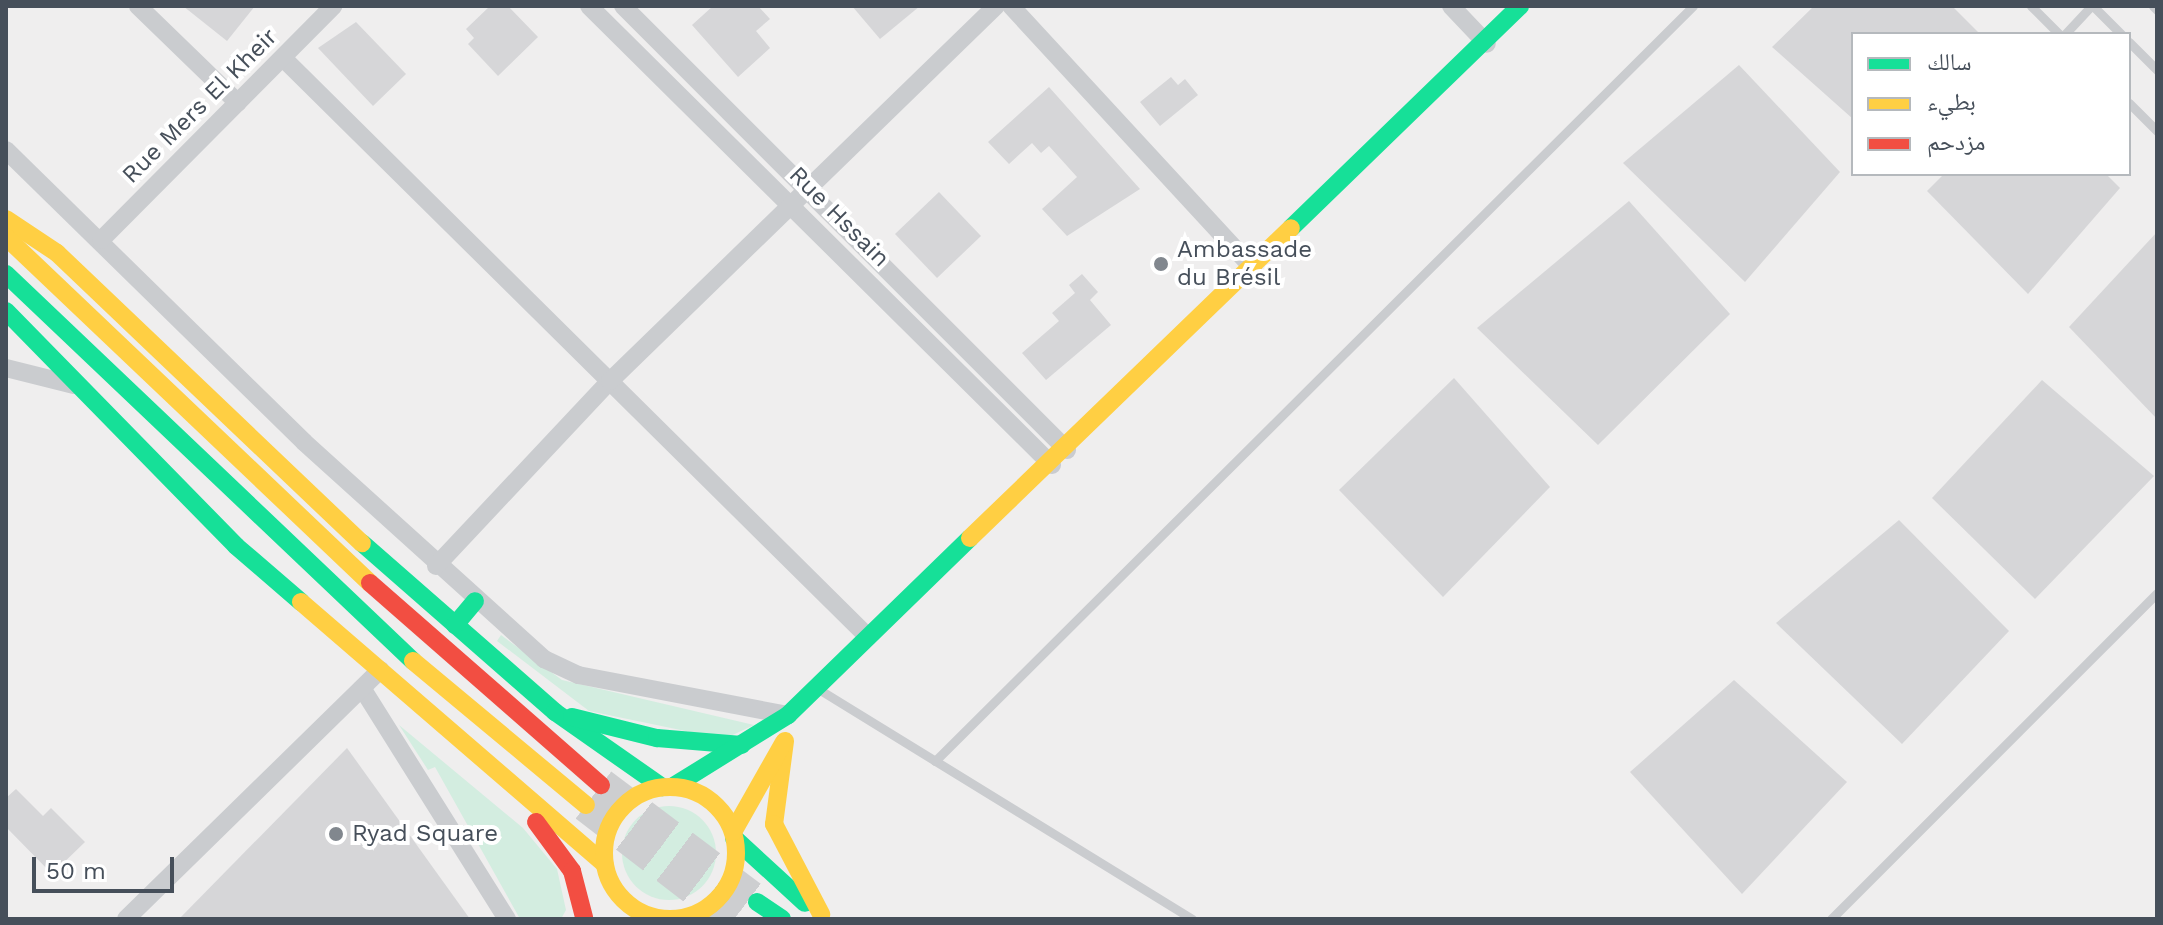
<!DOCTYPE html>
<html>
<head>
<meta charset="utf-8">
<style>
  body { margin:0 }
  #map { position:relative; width:2163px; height:925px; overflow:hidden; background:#efeeee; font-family:"Work Sans","Noto Naskh Arabic",sans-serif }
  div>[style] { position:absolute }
  .green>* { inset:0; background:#d3ede0 }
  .round { border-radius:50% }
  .building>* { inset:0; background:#d6d6d8 }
  .highway-tunnel>* { height:34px; margin-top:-17px; transform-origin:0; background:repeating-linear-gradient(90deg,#cdced0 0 34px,transparent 0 51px) }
  .lane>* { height:9px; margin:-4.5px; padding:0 4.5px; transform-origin:4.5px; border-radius:4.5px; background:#cacccf }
  .street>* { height:18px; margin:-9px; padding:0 9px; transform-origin:9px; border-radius:9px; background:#cacccf }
  .fast>* { height:18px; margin:-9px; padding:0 9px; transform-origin:9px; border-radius:9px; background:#16e098 }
  .slow>* { height:18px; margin:-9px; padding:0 9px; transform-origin:9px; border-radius:9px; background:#ffcf43 }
  .slow>.ring { margin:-9px; padding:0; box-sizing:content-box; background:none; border:18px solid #ffcf43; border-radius:50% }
  .jam>* { height:18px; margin:-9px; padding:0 9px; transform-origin:9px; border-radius:9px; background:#f24e42 }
  .dots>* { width:22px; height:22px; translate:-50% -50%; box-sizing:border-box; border:4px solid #fff; border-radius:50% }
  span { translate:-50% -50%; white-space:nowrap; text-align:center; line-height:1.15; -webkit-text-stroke:8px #fff; paint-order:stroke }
  .street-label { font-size:24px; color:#464f5a }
  .poi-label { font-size:24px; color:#464f5a }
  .left { translate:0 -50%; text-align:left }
  .frame { position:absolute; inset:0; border:8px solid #464f5a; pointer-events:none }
  .legend { position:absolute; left:1851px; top:32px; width:280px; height:144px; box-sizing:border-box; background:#fff; border:2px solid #b5b9bd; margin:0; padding:10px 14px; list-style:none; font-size:24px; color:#464f5a }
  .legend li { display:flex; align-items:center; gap:16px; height:40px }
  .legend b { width:40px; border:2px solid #b5b9bd }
  .scale { position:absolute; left:32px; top:857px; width:142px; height:36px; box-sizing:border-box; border:4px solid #464f5a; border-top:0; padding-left:10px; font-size:24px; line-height:28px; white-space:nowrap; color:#464f5a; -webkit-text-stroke:6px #fff; paint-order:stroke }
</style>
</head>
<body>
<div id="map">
  <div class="green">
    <div style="clip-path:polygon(501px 635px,562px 680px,754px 725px,724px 739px,589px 711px,497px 641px)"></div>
    <div style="clip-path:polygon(399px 725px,523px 828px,557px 869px,566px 910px,561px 919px,520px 919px,435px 767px,428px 770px)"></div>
    <div class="round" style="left:622px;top:806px;width:94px;height:94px"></div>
  </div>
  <div class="building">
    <div style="clip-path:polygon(183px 6px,255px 6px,227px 41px)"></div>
    <div style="clip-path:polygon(490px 6px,508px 6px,538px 37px,498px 76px,468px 44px,474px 38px,466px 29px)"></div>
    <div style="clip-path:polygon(713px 6px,758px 6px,770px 19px,756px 31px,770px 48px,738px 77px,692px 25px)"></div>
    <div style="clip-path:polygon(852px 6px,920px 6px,880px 39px)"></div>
    <div style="clip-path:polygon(1814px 6px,1952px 6px,1980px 34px,1853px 34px,1853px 119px,1772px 47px)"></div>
    <div style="clip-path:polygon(356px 22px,406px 74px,373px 106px,318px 48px)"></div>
    <div style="clip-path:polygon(1739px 65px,1840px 172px,1745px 282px,1623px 163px)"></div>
    <div style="clip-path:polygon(1171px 77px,1178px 85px,1185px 79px,1198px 95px,1160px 126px,1140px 102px)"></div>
    <div style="clip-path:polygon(1049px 87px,1140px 189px,1067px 236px,1042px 209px,1077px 177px,1049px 146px,1041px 153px,1032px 143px,1009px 164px,988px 142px)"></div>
    <div style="clip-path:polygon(1944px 174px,2106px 174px,2120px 188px,2028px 294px,1927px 191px)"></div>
    <div style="clip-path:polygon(939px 192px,981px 236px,937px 278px,895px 234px)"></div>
    <div style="clip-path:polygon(1629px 201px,1730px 314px,1598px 445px,1477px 328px)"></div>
    <div style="clip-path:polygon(2157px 232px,2157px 419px,2069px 327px)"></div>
    <div style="clip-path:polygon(1082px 274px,1098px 292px,1090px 300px,1111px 325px,1046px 380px,1022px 353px,1059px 321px,1052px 313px,1075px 293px,1069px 285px)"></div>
    <div style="clip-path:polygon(1454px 378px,1550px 487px,1443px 597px,1339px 490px)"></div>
    <div style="clip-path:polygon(2042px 380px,2154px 476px,2035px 599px,1932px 498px)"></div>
    <div style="clip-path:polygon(1899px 520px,2009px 631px,1902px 744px,1776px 623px)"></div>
    <div style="clip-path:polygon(1734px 680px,1847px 782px,1742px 894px,1630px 772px)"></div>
    <div style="clip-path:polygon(347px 748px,470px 919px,179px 919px)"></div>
    <div style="clip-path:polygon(16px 789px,43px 816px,51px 808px,85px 842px,52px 874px,6px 827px,6px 798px)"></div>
  </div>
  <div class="highway-tunnel">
    <div style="left:601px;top:785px;width:195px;rotate:36.9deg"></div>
    <div style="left:586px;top:805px;width:187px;rotate:37.6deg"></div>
  </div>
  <div class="lane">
    <div style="left:2031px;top:6px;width:40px;rotate:45deg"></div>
    <div style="left:2093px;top:6px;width:40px;rotate:45deg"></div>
    <div style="left:2153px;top:6px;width:6px;rotate:45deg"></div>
    <div style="left:2065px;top:34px;width:38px;rotate:-47deg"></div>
    <div style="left:2129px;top:42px;width:40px;rotate:45deg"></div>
    <div style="left:2129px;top:103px;width:40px;rotate:45deg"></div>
    <div style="left:820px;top:690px;width:437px;rotate:31.6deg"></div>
    <div style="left:935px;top:761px;width:1070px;rotate:-44.89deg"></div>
    <div style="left:650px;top:916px;width:3px;rotate:72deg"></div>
    <div style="left:1831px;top:919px;width:461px;rotate:-45deg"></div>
  </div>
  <div class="street">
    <div style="left:138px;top:6px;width:139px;rotate:44.1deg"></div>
    <div style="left:589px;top:6px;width:652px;rotate:44.75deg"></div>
    <div style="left:623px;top:6px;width:628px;rotate:45deg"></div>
    <div style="left:1011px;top:6px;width:357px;rotate:47.3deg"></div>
    <div style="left:1451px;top:6px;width:52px;rotate:46.5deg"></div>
    <div style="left:283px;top:58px;width:823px;rotate:44.7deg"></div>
    <div style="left:6px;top:150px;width:417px;rotate:44.4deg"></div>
    <div style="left:304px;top:442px;width:324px;rotate:42.1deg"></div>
    <div style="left:544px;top:659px;width:38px;rotate:25deg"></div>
    <div style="left:578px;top:675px;width:214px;rotate:10.8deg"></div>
    <div style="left:101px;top:240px;width:330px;rotate:-45.2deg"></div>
    <div style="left:6px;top:368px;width:70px;rotate:14deg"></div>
    <div style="left:436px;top:566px;width:254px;rotate:-46.8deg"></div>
    <div style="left:610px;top:381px;width:538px;rotate:-44.17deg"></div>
    <div style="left:362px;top:688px;width:273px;rotate:57.9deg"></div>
    <div style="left:126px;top:919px;width:356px;rotate:-44.4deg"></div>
  </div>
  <div class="fast">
    <div style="left:1291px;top:228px;width:319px;rotate:-44.1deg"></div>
    <div style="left:6px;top:274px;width:562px;rotate:43.56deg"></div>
    <div style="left:6px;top:311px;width:329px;rotate:45.6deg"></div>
    <div style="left:236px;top:546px;width:86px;rotate:40.7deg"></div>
    <div style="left:362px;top:543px;width:257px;rotate:41.2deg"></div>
    <div style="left:555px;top:712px;width:131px;rotate:35deg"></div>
    <div style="left:455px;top:625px;width:31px;rotate:-50deg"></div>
    <div style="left:572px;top:717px;width:88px;rotate:13.9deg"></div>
    <div style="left:657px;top:738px;width:85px;rotate:4.7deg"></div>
    <div style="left:672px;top:787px;width:137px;rotate:-31.8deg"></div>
    <div style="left:788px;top:715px;width:254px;rotate:-44.2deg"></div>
    <div style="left:734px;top:838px;width:96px;rotate:42.5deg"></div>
    <div style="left:757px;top:902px;width:30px;rotate:34deg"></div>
  </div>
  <div class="slow">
    <div style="left:6px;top:219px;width:61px;rotate:33.7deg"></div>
    <div style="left:57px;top:253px;width:421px;rotate:43.6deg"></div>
    <div style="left:6px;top:237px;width:502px;rotate:43.55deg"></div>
    <div style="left:970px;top:538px;width:446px;rotate:-44deg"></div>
    <div style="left:301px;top:602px;width:401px;rotate:40.8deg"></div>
    <div style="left:413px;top:661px;width:225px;rotate:39.8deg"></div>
    <div style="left:785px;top:741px;width:84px;rotate:97.5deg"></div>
    <div style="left:774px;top:824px;width:102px;rotate:62.4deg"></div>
    <div class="ring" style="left:604px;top:787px;width:114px;height:114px"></div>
    <div style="left:733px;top:832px;width:103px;rotate:-60.5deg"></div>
  </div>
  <div class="jam">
    <div style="left:370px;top:583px;width:307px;rotate:41.2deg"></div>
    <div style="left:536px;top:822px;width:61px;rotate:53.7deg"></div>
    <div style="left:572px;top:871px;width:48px;rotate:75.4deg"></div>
  </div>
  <div class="dots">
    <div style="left:1161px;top:264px;background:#81878e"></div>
    <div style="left:336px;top:834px;background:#81878e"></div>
  </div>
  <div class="street-label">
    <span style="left:200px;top:106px;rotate:-45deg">Rue Mers El Kheir</span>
    <span style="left:839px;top:217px;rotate:45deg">Rue Hssain</span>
  </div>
  <div class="poi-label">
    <span class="left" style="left:1177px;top:264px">Ambassade<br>du Brésil</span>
    <span class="left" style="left:352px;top:834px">Ryad Square</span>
  </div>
  <div class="frame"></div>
  <ul class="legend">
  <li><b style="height:10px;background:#16e098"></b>سالك</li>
  <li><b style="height:10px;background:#ffcf43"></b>بطيء</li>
  <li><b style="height:10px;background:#f24e42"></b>مزدحم</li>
  </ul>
  <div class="scale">50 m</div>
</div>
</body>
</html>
